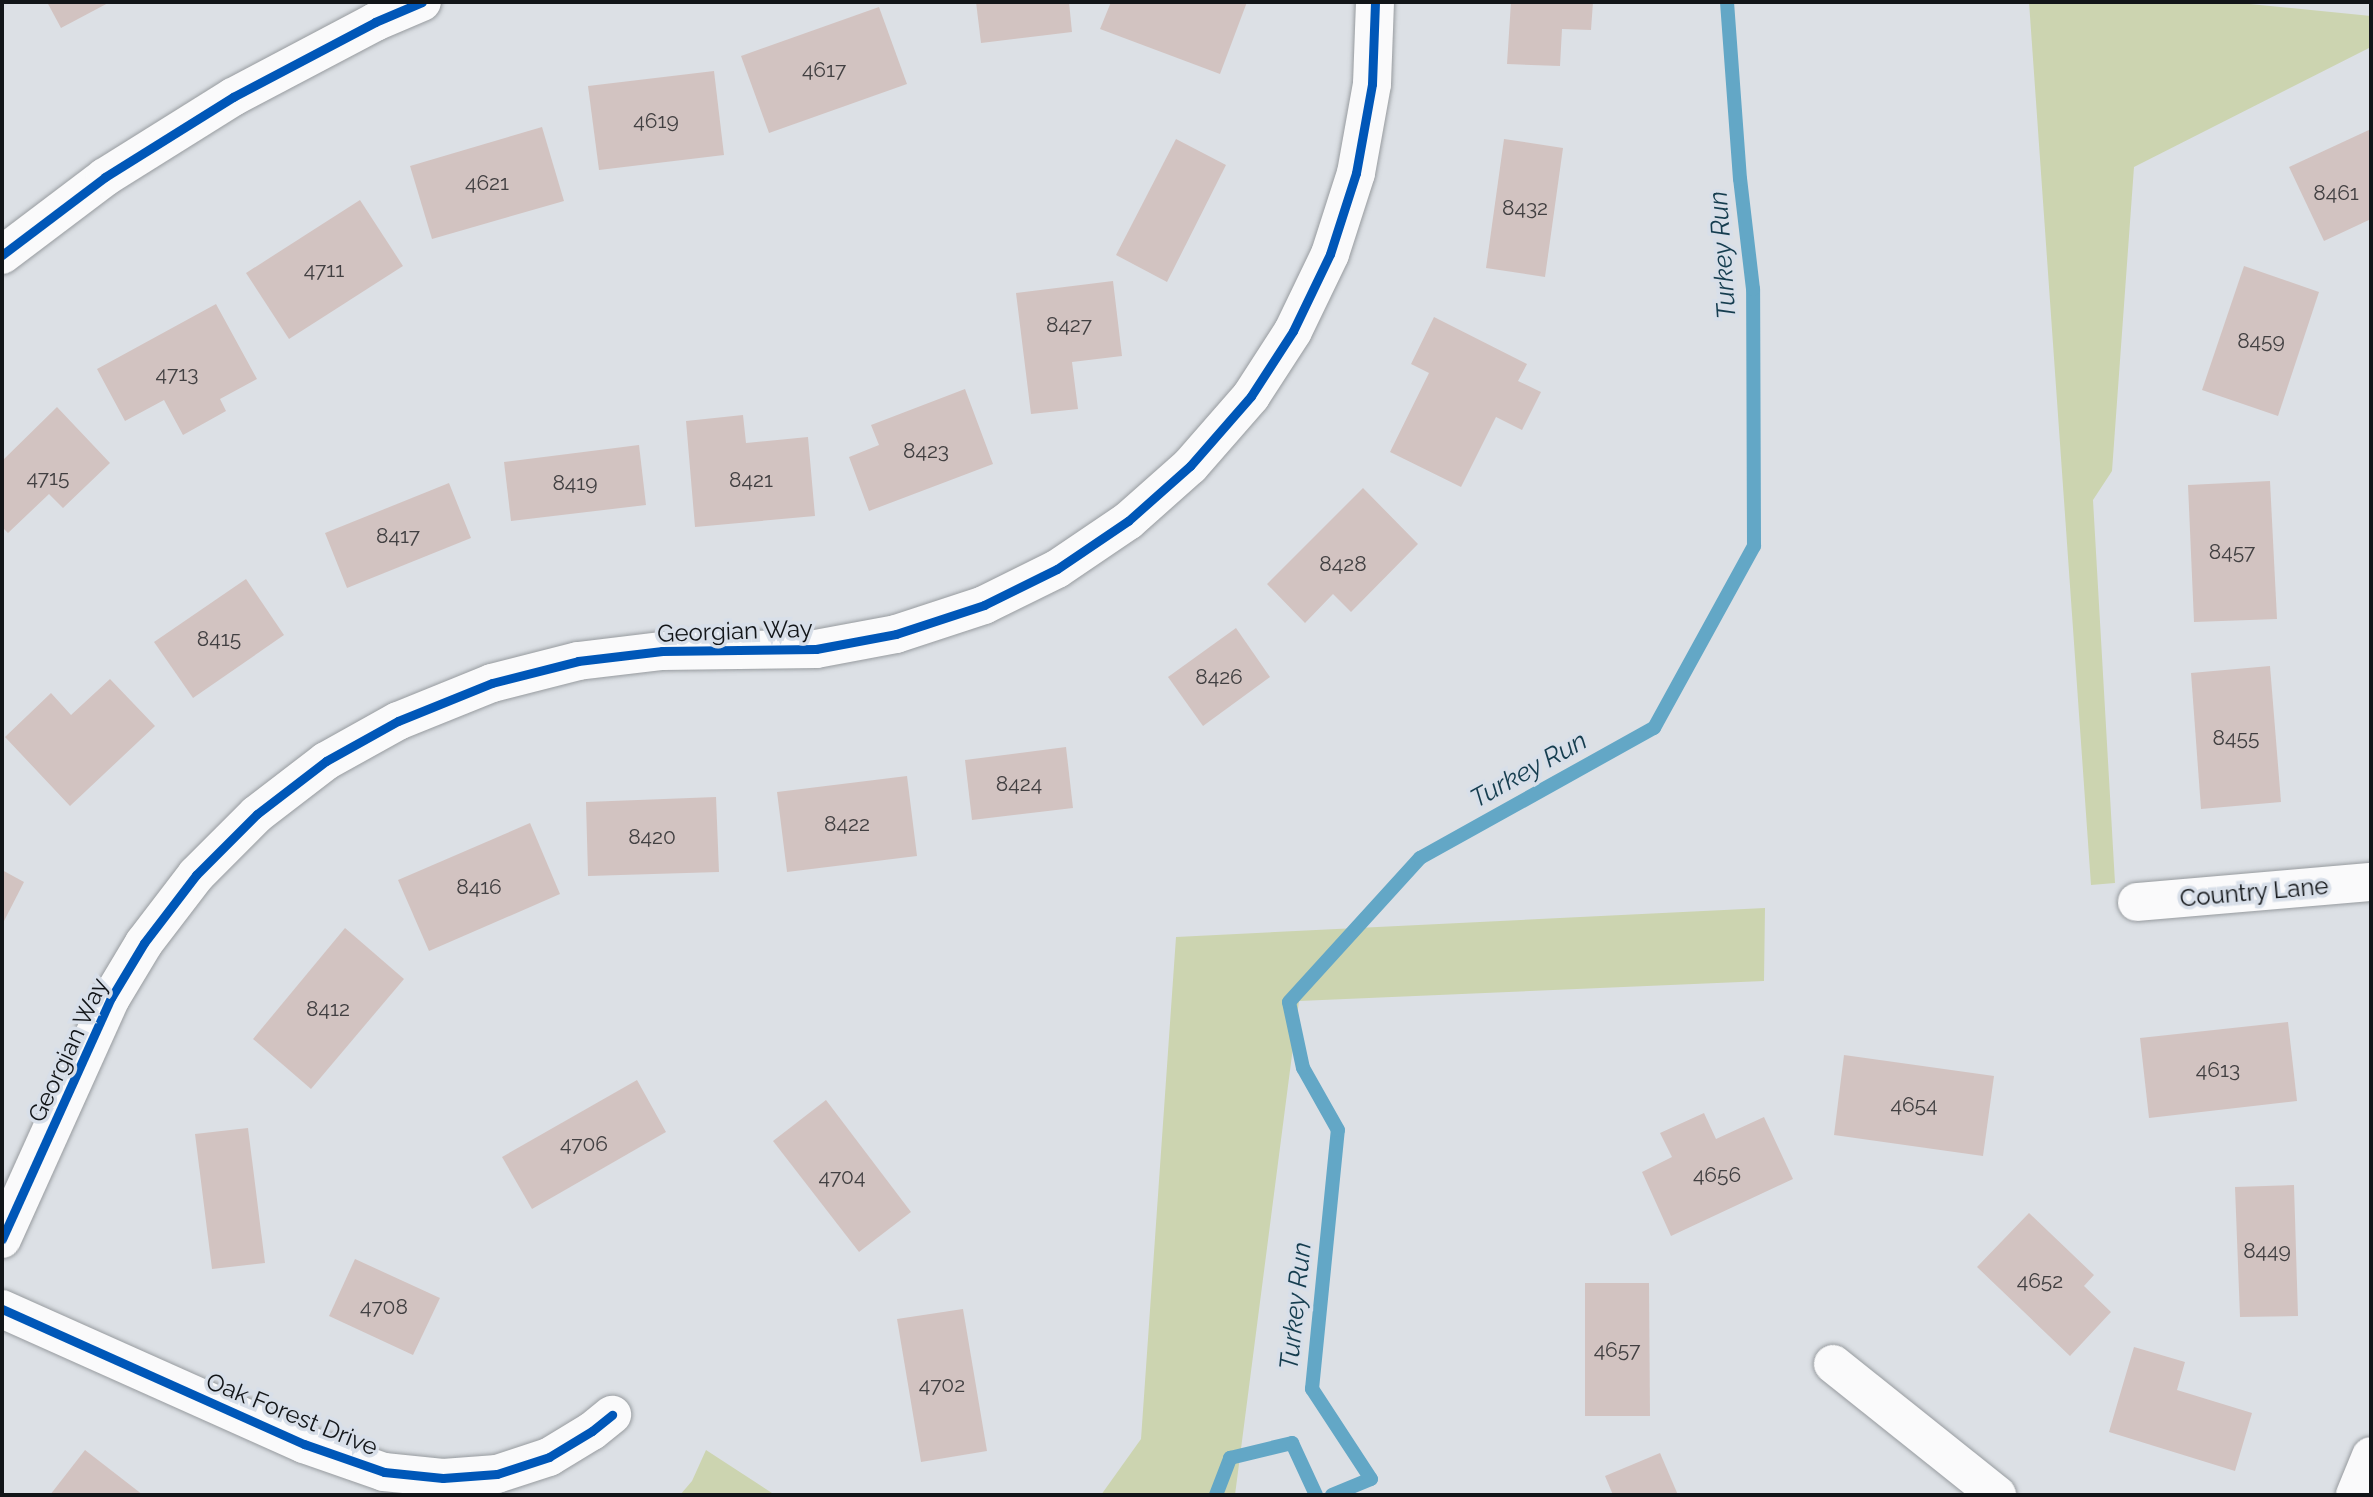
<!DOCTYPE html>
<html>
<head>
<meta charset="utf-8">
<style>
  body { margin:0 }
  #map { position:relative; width:2373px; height:1497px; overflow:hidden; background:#dce0e5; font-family:Raleway,sans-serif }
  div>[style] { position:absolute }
  .green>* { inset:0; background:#ccd4b0 }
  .stream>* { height:14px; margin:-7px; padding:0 7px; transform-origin:7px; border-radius:7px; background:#63a7c6 }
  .building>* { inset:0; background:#d2c3c1 }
  .roads { filter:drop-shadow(0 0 2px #979b9f) drop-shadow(0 0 2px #979b9f) }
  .minor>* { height:38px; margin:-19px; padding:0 19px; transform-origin:19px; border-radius:19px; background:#fafafb }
  .major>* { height:38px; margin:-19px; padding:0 19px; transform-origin:19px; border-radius:19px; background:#fafafb }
  .cycleway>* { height:9px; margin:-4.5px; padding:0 4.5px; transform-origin:4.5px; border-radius:4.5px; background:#0057b8 }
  span { translate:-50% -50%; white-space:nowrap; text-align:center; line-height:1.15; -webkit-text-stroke:7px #d8dfe9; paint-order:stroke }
  .number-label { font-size:21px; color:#424042 }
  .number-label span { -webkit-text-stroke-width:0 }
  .street-label { font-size:24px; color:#121518 }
  .water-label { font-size:26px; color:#153d4f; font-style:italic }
  .frame { position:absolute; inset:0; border:4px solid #121518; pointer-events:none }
</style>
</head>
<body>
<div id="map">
  <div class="green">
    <div style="clip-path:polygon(2029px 2px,2229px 2px,2371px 16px,2371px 47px,2134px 167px,2112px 471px,2093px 500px,2115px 883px,2091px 885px)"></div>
    <div style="clip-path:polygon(1765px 908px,1764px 981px,1299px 1001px,1235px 1495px,1101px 1495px,1141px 1439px,1176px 937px)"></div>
    <div style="clip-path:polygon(706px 1450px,775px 1495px,680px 1495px,692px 1481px)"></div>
  </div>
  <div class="stream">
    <div style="left:1216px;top:1495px;width:40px;rotate:-69deg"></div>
    <div style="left:1230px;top:1458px;width:64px;rotate:-13.6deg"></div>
    <div style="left:1292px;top:1443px;width:57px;rotate:65.2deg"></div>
    <div style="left:1332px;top:1495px;width:42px;rotate:-22.3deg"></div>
    <div style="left:1371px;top:1479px;width:108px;rotate:-123.2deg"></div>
    <div style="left:1312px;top:1389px;width:260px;rotate:-84.3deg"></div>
    <div style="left:1338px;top:1130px;width:71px;rotate:-119.4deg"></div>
    <div style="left:1303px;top:1068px;width:67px;rotate:-102deg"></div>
    <div style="left:1289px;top:1002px;width:195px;rotate:-47.7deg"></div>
    <div style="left:1420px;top:858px;width:268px;rotate:-29.1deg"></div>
    <div style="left:1654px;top:728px;width:208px;rotate:-61.2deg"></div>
    <div style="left:1754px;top:546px;width:257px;rotate:-90.2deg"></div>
    <div style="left:1753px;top:289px;width:111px;rotate:-96.7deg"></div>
    <div style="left:1740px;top:179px;width:177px;rotate:-94.2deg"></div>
  </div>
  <div class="building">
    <div style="clip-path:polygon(47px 2px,110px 2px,61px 28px)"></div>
    <div style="clip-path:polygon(976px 2px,1069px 2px,1072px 32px,981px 43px)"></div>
    <div style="clip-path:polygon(1111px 2px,1247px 2px,1220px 74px,1100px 29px)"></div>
    <div style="clip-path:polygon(1511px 2px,1593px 2px,1591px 30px,1562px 29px,1560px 66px,1507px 64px)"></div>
    <div style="clip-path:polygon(879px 7px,907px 84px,769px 133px,741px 56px)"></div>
    <div style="clip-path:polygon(714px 71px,724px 155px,599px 170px,588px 86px)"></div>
    <div style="clip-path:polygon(542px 127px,564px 201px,432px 239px,410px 166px)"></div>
    <div style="clip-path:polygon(2371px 129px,2371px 219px,2324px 241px,2289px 167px)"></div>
    <div style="clip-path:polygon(1176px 139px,1226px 165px,1167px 282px,1116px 255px)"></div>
    <div style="clip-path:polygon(1504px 139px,1563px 148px,1545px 277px,1486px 268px)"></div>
    <div style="clip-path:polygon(360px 200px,403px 266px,289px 339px,246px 273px)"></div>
    <div style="clip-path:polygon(2244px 266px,2319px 292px,2278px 416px,2202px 390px)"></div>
    <div style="clip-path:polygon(1113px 281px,1122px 356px,1072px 362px,1078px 409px,1031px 414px,1016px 293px)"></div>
    <div style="clip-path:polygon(216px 304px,257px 379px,220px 399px,226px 411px,183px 435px,164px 400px,125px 421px,97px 369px)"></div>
    <div style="clip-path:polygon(1434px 317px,1527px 364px,1518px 381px,1541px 392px,1522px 430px,1496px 417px,1461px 487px,1390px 452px,1429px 373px,1411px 364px)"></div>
    <div style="clip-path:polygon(965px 389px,993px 464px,869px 511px,849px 457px,879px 445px,871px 425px)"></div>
    <div style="clip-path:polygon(57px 407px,110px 463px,63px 508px,49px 494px,8px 533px,2px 527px,2px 461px)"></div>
    <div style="clip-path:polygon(743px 415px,746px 443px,808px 437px,815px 516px,695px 527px,686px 421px)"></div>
    <div style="clip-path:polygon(639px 445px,646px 505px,511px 521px,504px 462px)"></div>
    <div style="clip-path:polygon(2270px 481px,2277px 619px,2194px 622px,2188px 485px)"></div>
    <div style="clip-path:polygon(449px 483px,471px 538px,347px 588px,325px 533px)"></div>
    <div style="clip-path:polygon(1363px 488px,1418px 544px,1351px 612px,1333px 594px,1305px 623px,1267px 584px)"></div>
    <div style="clip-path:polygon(246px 579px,284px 635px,193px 698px,154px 642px)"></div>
    <div style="clip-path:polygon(1236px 628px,1270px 677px,1203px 726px,1168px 677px)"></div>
    <div style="clip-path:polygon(2270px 666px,2281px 802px,2201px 809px,2191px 673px)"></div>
    <div style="clip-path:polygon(110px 679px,155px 726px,70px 806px,5px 737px,51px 693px,71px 715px)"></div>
    <div style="clip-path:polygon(1066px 747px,1073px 808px,972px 820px,965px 760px)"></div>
    <div style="clip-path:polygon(907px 776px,917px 856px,787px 872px,777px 792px)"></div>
    <div style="clip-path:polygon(716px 797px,719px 872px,588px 876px,586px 802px)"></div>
    <div style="clip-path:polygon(530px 823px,560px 894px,429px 951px,398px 880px)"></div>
    <div style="clip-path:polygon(2px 870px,24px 882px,2px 925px)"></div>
    <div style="clip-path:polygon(345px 928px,404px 979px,311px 1089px,253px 1039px)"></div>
    <div style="clip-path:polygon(2288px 1022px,2297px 1101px,2149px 1118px,2140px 1038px)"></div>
    <div style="clip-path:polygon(1844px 1055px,1994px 1076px,1983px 1156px,1834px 1135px)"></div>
    <div style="clip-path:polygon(637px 1080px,666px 1132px,532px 1209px,502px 1157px)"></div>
    <div style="clip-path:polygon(826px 1100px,911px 1212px,859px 1252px,773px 1141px)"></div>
    <div style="clip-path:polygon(1704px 1113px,1716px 1139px,1764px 1117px,1793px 1179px,1671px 1236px,1642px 1172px,1672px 1157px,1660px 1133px)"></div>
    <div style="clip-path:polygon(248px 1128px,265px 1263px,212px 1269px,195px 1134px)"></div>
    <div style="clip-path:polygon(2294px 1185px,2298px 1316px,2240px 1317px,2235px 1187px)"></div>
    <div style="clip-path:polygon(2029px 1213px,2094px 1275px,2084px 1286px,2111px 1312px,2070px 1356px,1977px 1267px)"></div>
    <div style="clip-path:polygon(355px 1259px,440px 1298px,413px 1355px,329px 1316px)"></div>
    <div style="clip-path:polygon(1585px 1283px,1649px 1283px,1650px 1416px,1585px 1416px)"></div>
    <div style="clip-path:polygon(963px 1309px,987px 1451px,921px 1462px,897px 1319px)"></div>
    <div style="clip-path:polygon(2134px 1347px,2185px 1362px,2177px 1390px,2252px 1413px,2235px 1471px,2109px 1432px)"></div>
    <div style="clip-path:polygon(85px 1450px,143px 1495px,50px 1495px)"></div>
    <div style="clip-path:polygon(1660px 1453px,1678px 1495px,1613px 1495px,1605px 1476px)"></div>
  </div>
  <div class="roads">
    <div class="minor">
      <div style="left:2137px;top:902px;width:235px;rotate:-4.9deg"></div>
      <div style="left:2px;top:1239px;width:265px;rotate:-65.7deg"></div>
      <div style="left:111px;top:998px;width:64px;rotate:-59deg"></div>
      <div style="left:144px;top:943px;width:86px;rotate:-52.6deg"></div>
      <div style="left:196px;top:875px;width:86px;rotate:-45deg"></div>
      <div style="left:257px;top:814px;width:87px;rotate:-37.5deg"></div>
      <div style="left:326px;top:761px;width:82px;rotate:-29.1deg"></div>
      <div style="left:398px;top:721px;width:101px;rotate:-22deg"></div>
      <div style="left:492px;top:683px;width:89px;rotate:-14.3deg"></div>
      <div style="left:578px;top:661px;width:85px;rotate:-6.8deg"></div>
      <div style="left:662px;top:651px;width:154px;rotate:-0.7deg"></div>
      <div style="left:816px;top:649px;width:81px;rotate:-10.6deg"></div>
      <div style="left:896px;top:634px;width:93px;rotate:-18.2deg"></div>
      <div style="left:984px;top:605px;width:81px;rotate:-26.3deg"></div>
      <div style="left:1057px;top:569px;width:86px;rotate:-34.1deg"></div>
      <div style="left:1128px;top:521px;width:83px;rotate:-41.6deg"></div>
      <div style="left:1190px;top:466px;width:93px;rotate:-48.9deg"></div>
      <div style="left:1251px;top:396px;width:77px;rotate:-57.1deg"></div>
      <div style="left:1293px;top:331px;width:85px;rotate:-64.3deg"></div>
      <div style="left:1330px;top:254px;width:85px;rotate:-72.2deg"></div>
      <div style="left:1356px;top:173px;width:90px;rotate:-79.8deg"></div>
      <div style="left:1372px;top:84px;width:82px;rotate:-87.9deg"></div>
      <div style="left:2px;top:1309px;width:331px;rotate:24.1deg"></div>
      <div style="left:304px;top:1444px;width:85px;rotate:19.3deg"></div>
      <div style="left:384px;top:1472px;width:59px;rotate:5.8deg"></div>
      <div style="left:443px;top:1478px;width:54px;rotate:-4.2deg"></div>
      <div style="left:497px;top:1474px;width:55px;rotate:-18.1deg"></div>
      <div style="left:549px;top:1457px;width:50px;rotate:-31.2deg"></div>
      <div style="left:592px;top:1431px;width:26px;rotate:-39deg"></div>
      <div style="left:1833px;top:1364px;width:210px;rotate:38.6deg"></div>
      <div style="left:2355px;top:1495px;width:42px;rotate:-67.7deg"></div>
    </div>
    <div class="major">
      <div style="left:2px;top:255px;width:129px;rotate:-37.1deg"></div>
      <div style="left:105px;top:177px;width:151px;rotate:-32deg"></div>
      <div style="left:233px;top:97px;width:161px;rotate:-27.8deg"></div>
      <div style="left:375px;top:22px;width:51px;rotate:-23.1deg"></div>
    </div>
  </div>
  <div class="cycleway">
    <div style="left:2px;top:255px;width:129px;rotate:-37.1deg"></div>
    <div style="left:105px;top:177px;width:151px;rotate:-32deg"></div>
    <div style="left:233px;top:97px;width:161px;rotate:-27.8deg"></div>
    <div style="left:375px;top:22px;width:51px;rotate:-23.1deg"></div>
    <div style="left:2px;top:1239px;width:265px;rotate:-65.7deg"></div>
    <div style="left:111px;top:998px;width:64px;rotate:-59deg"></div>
    <div style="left:144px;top:943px;width:86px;rotate:-52.6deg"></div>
    <div style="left:196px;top:875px;width:86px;rotate:-45deg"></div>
    <div style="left:257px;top:814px;width:87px;rotate:-37.5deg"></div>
    <div style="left:326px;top:761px;width:82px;rotate:-29.1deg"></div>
    <div style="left:398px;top:721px;width:101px;rotate:-22deg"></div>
    <div style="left:492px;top:683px;width:89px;rotate:-14.3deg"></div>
    <div style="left:578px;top:661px;width:85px;rotate:-6.8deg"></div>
    <div style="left:662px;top:651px;width:154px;rotate:-0.7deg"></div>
    <div style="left:816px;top:649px;width:81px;rotate:-10.6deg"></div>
    <div style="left:896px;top:634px;width:93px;rotate:-18.2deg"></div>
    <div style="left:984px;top:605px;width:81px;rotate:-26.3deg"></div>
    <div style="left:1057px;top:569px;width:86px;rotate:-34.1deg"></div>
    <div style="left:1128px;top:521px;width:83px;rotate:-41.6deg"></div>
    <div style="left:1190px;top:466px;width:93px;rotate:-48.9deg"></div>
    <div style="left:1251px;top:396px;width:77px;rotate:-57.1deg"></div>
    <div style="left:1293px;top:331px;width:85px;rotate:-64.3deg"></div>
    <div style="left:1330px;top:254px;width:85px;rotate:-72.2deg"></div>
    <div style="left:1356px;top:173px;width:90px;rotate:-79.8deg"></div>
    <div style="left:1372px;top:84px;width:82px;rotate:-87.9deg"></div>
    <div style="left:2px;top:1309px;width:331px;rotate:24.1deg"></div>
    <div style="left:304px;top:1444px;width:85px;rotate:19.3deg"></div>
    <div style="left:384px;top:1472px;width:59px;rotate:5.8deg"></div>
    <div style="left:443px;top:1478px;width:54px;rotate:-4.2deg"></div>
    <div style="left:497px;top:1474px;width:55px;rotate:-18.1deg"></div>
    <div style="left:549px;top:1457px;width:50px;rotate:-31.2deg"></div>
    <div style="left:592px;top:1431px;width:26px;rotate:-39deg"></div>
  </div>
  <div class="number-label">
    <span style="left:824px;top:70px">4617</span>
    <span style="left:656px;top:121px">4619</span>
    <span style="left:487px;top:183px">4621</span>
    <span style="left:2336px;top:193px">8461</span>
    <span style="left:1525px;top:208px">8432</span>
    <span style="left:324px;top:270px">4711</span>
    <span style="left:1069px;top:325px">8427</span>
    <span style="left:2261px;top:341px">8459</span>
    <span style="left:177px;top:374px">4713</span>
    <span style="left:926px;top:451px">8423</span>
    <span style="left:48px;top:478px">4715</span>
    <span style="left:751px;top:480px">8421</span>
    <span style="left:575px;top:483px">8419</span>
    <span style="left:398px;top:536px">8417</span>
    <span style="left:2232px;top:552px">8457</span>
    <span style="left:1343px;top:564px">8428</span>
    <span style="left:219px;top:639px">8415</span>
    <span style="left:1219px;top:677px">8426</span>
    <span style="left:2236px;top:738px">8455</span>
    <span style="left:1019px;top:784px">8424</span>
    <span style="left:847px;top:824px">8422</span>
    <span style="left:652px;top:837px">8420</span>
    <span style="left:479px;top:887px">8416</span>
    <span style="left:328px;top:1009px">8412</span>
    <span style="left:2218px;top:1070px">4613</span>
    <span style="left:1914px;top:1105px">4654</span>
    <span style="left:584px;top:1144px">4706</span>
    <span style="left:1717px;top:1175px">4656</span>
    <span style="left:842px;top:1177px">4704</span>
    <span style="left:2267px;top:1251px">8449</span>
    <span style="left:2040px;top:1281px">4652</span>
    <span style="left:384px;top:1307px">4708</span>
    <span style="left:1617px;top:1350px">4657</span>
    <span style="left:942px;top:1385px">4702</span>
  </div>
  <div class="street-label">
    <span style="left:735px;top:631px;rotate:-2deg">Georgian Way</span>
    <span style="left:2254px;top:892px;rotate:-5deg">Country Lane</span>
    <span style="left:68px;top:1050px;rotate:-65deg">Georgian Way</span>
    <span style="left:292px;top:1414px;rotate:22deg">Oak Forest Drive</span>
  </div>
  <div class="water-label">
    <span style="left:1723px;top:255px;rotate:-94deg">Turkey Run</span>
    <span style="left:1529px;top:770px;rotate:-29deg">Turkey Run</span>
    <span style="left:1296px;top:1306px;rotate:-84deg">Turkey Run</span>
  </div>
  <div class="frame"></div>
</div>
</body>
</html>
